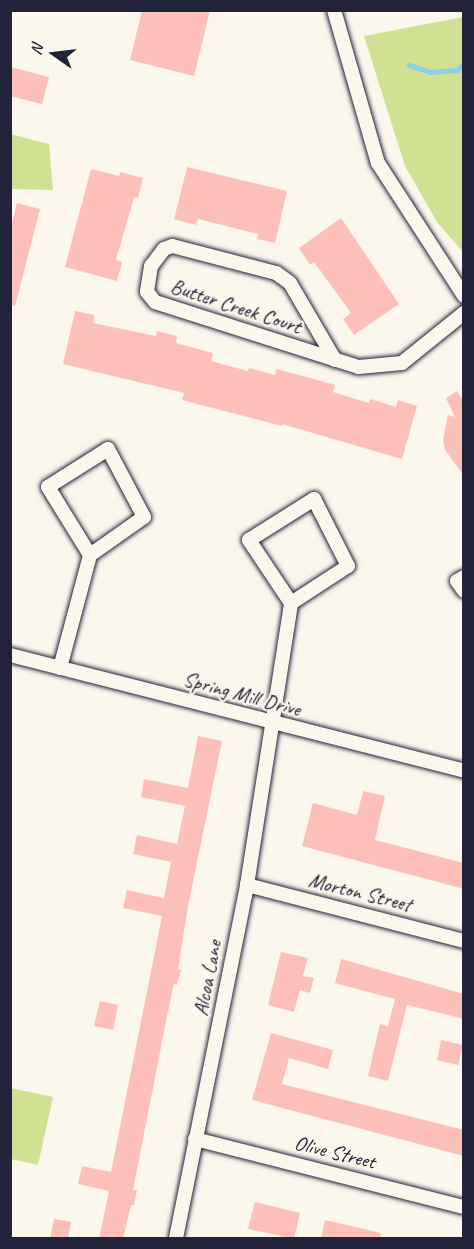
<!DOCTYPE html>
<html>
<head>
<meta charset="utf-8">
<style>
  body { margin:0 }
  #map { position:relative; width:474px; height:1249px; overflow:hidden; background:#fbf7ec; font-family:Caveat,sans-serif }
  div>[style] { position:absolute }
  .green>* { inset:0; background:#d1e194 }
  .stream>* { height:5px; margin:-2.5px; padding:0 2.5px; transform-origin:2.5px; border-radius:2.5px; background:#89d1ea }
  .building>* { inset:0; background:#fcc0b9 }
  .roads { filter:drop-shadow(0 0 2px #22223b) drop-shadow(0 0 2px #22223b) }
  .minor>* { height:14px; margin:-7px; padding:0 7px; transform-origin:7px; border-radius:7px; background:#fbf7ec }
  span { translate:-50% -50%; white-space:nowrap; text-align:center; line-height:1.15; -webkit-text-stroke:4.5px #fbf7ec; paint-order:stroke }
  .street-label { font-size:21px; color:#22223b }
  .frame { position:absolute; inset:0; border:12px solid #22223b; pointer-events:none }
  .north { position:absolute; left:24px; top:24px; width:60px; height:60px; -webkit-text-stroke:4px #fbf7ec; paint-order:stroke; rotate:284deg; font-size:16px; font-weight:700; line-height:24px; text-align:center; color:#22223b }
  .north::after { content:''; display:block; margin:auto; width:21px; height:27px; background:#22223b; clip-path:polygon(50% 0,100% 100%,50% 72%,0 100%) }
</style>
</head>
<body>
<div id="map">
  <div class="green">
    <div style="clip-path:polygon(463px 17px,464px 17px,463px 252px,437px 222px,405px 166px,364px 36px)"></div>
    <div style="clip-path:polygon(10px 134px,49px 144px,53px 190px,11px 189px)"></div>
    <div style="clip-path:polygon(11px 1088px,53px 1097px,38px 1165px,11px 1159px)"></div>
  </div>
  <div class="stream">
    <div style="left:409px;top:65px;width:22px;rotate:18deg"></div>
    <div style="left:430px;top:72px;width:27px;rotate:-4deg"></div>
    <div style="left:457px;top:70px;width:10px;rotate:-45deg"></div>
  </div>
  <div class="building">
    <div style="clip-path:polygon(142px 10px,210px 10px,194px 76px,130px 60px)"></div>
    <div style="clip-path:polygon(10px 67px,49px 77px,42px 104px,10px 96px)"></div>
    <div style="clip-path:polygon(187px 167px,287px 191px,275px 243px,257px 239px,258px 234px,198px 219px,196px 225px,174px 219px)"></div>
    <div style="clip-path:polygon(91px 169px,119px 176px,120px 172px,143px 178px,138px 198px,134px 197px,116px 260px,122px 262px,117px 281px,65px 267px)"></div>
    <div style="clip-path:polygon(17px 203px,40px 209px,15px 306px,10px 305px,10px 231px)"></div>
    <div style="clip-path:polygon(341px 218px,399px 304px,354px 335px,343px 319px,351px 313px,314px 262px,310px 265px,299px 248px)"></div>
    <div style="clip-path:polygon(75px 311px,94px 315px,93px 323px,156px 336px,157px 331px,177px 336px,176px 343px,213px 353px,211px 361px,248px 371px,249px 368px,275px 375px,276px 369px,314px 379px,335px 385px,333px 392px,369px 403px,370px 399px,396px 407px,398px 400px,417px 406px,402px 459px,282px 424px,282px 426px,182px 400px,184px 393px,63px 364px)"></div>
    <div style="clip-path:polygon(457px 391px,464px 402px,464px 476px,445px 450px,443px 440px,448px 415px,455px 417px,446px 398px)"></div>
    <div style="clip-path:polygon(198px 736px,222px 741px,188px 906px,178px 969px,181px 970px,177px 985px,174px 984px,167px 1016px,133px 1190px,137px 1190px,134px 1205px,131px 1205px,123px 1239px,99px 1239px,109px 1191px,78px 1184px,82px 1166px,111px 1172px,162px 916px,123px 908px,127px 890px,164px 898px,171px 862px,133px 854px,137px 835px,177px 844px,185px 806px,141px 797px,144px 779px,188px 788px)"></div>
    <div style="clip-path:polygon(363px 791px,385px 796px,375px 840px,464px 863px,464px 889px,302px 846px,313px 803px,357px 815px)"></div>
    <div style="clip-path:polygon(281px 952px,308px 958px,303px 976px,314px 978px,310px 993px,300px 990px,294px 1012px,268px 1005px)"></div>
    <div style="clip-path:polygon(341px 959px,464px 994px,464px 1019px,407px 1005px,388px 1081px,368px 1076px,380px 1024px,388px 1026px,395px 999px,335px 983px)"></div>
    <div style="clip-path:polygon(100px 1001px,118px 1005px,113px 1030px,94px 1026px)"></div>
    <div style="clip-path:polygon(271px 1033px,333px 1050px,328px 1069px,289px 1058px,282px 1084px,464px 1130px,464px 1156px,252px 1100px)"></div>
    <div style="clip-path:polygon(441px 1040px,463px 1045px,458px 1065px,437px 1060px)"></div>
    <div style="clip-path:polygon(255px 1202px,300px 1213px,294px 1239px,248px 1229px)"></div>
    <div style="clip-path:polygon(54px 1219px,71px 1222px,68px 1239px,50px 1239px)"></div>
    <div style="clip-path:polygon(325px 1220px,381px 1233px,380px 1239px,321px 1239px)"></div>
  </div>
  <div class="roads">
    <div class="minor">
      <div style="left:334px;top:10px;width:159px;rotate:74deg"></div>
      <div style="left:378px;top:163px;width:158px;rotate:57.1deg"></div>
      <div style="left:335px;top:360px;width:89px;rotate:-120.3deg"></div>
      <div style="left:290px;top:283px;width:17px;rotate:-144deg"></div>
      <div style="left:276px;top:273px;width:107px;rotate:-165.4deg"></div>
      <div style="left:172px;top:246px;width:9px;rotate:159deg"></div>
      <div style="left:164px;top:249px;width:21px;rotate:127deg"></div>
      <div style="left:151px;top:266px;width:26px;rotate:99deg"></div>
      <div style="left:147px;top:292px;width:13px;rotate:51deg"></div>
      <div style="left:155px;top:302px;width:214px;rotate:17.7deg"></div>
      <div style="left:359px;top:367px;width:43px;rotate:-5.3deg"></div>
      <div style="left:402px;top:363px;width:80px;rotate:-38.9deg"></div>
      <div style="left:464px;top:577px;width:8px;rotate:150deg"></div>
      <div style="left:457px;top:581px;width:12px;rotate:55deg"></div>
      <div style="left:10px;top:655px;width:469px;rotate:14.3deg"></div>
      <div style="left:60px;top:668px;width:117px;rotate:-75.1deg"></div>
      <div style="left:90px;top:555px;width:66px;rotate:-35.1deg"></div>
      <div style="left:144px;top:517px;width:77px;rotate:-117.9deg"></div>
      <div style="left:108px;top:449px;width:71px;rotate:147.7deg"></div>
      <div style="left:48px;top:487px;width:80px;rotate:58.3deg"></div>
      <div style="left:247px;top:885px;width:224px;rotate:14.5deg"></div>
      <div style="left:195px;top:1139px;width:277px;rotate:14.2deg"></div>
      <div style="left:176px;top:1238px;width:360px;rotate:-78.6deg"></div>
      <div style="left:247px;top:885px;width:285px;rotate:-81.1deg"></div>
      <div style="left:291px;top:603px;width:76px;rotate:-123.7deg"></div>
      <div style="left:249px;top:540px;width:77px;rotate:-32.2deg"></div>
      <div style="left:314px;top:499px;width:75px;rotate:63.1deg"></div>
      <div style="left:348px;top:566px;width:68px;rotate:147deg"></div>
    </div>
  </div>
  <div class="street-label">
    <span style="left:236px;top:306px;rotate:18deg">Butter Creek Court</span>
    <span style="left:242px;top:694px;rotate:15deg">Spring Mill Drive</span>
    <span style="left:360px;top:892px;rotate:14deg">Morton Street</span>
    <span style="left:207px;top:978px;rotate:-79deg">Alcoa Lane</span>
    <span style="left:335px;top:1152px;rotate:14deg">Olive Street</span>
  </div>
  <div class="frame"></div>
  <div class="north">N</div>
</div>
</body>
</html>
